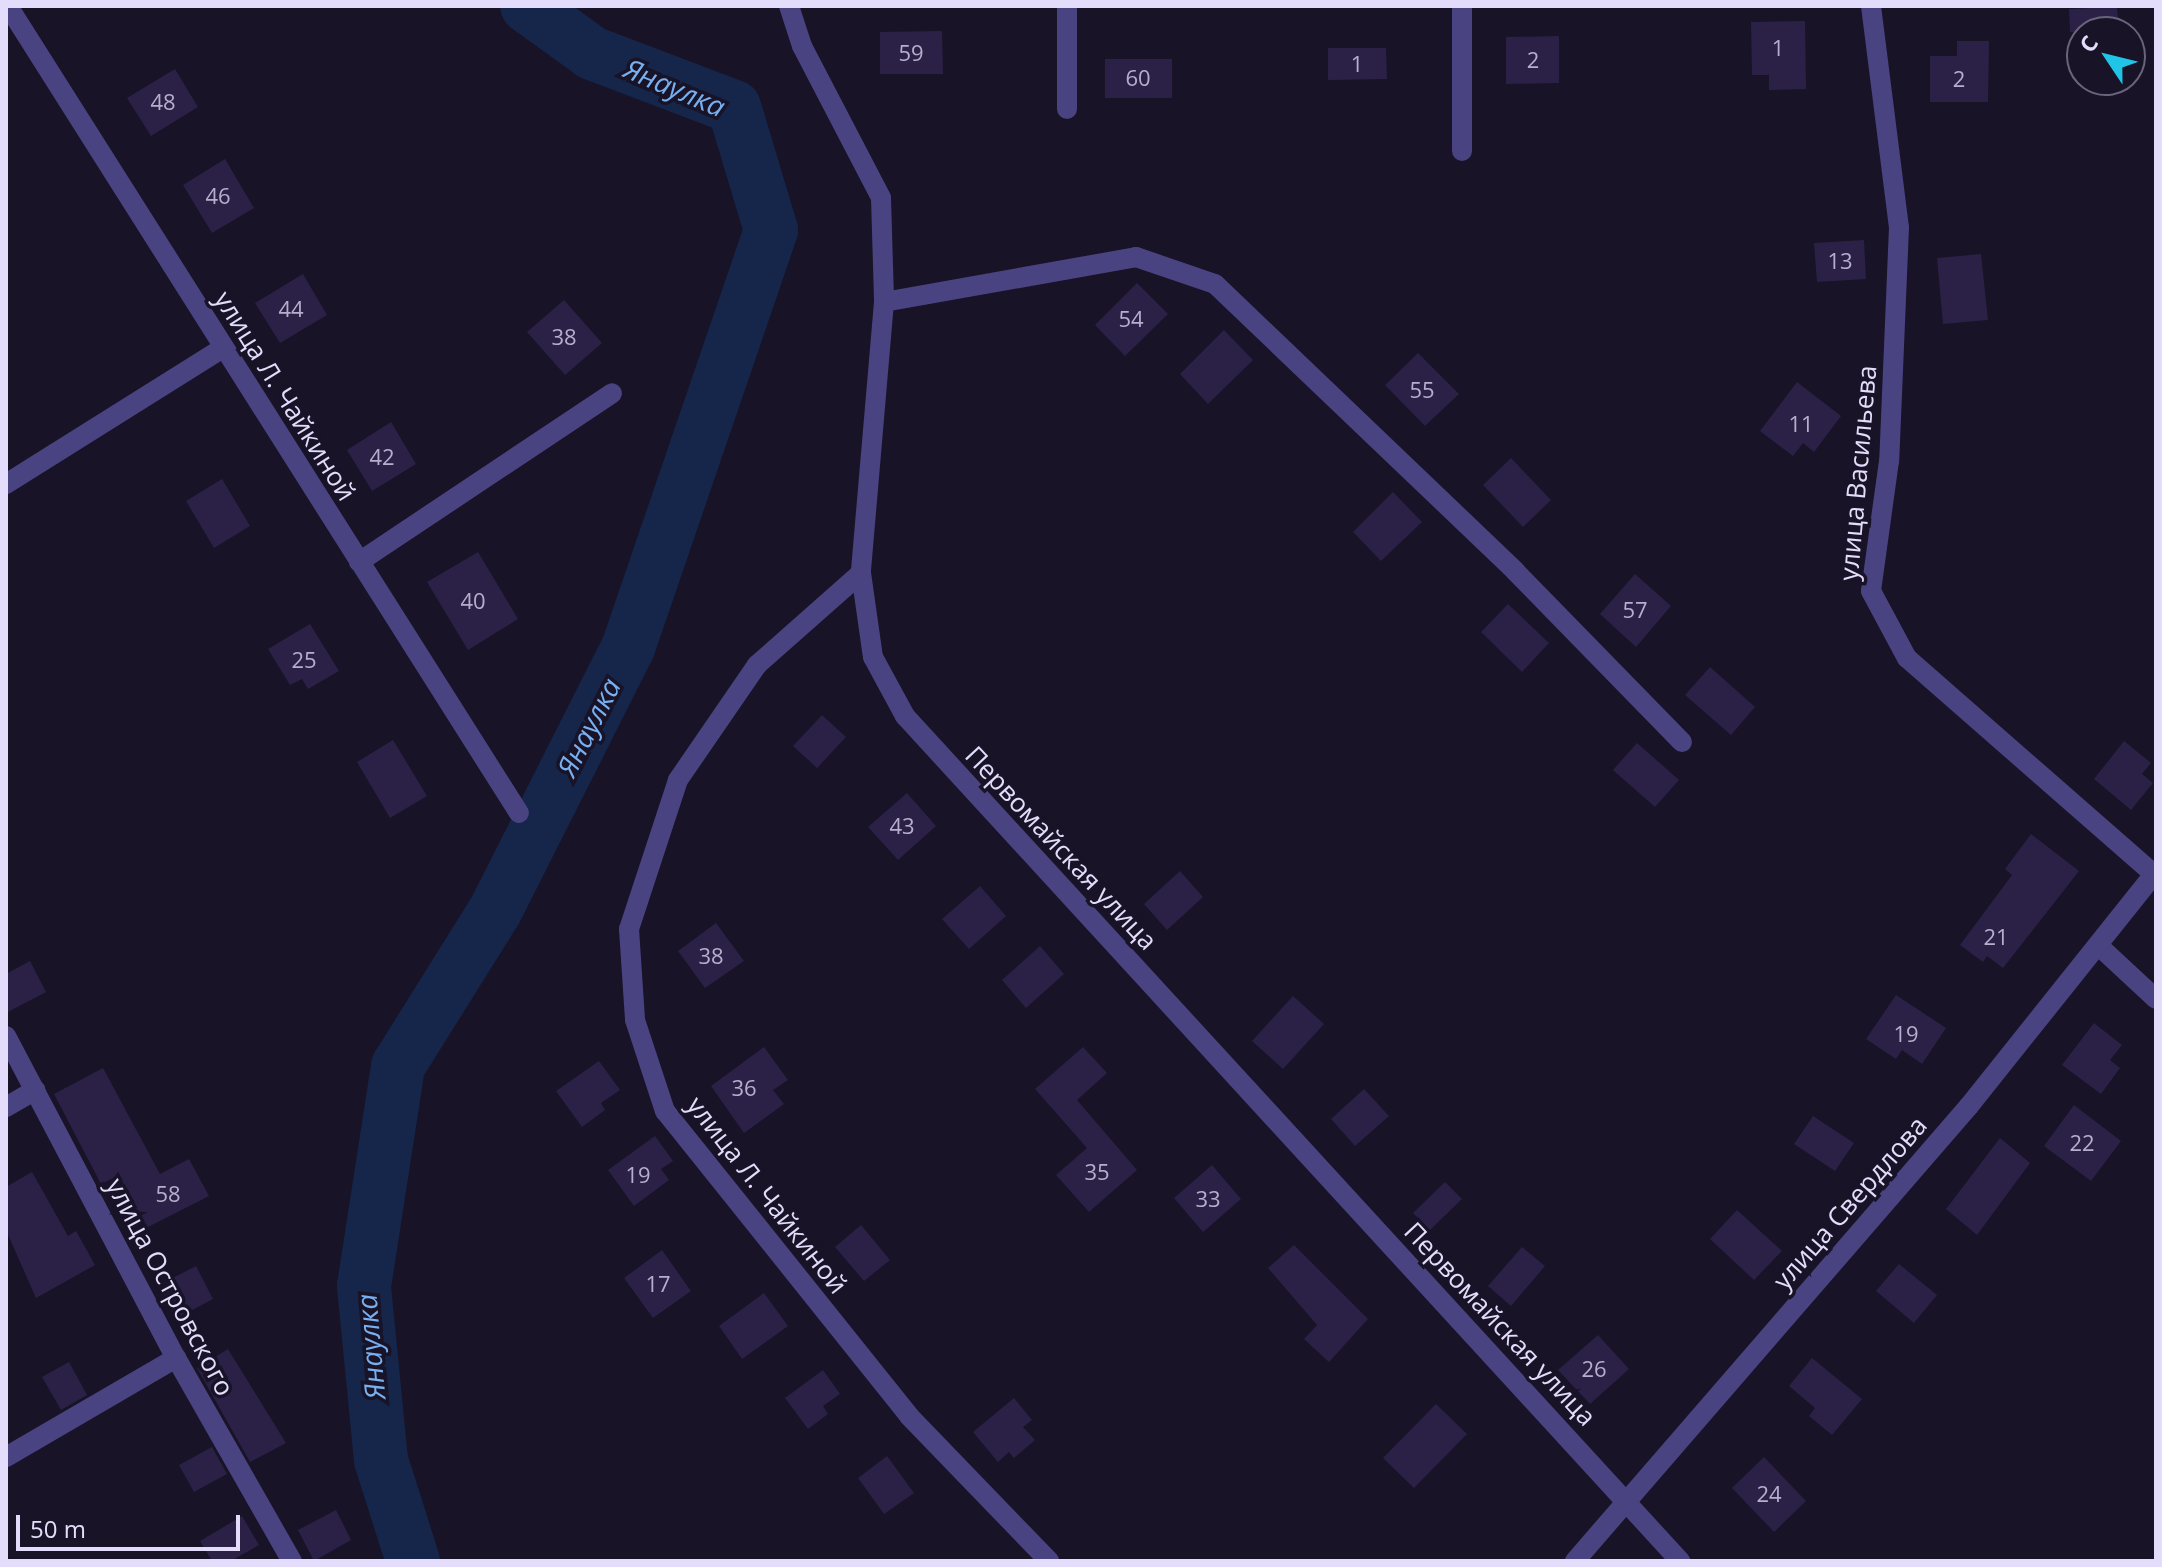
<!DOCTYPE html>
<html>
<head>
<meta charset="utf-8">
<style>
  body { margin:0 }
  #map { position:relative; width:2162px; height:1567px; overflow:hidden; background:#181327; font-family:"Open Sans",sans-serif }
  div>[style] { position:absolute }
  .river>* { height:54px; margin:-27px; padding:0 27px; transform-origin:27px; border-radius:27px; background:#15264a }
  .building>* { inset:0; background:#2b2146 }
  .minor>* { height:20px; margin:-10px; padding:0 10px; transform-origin:10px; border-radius:10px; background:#4a4381 }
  span { translate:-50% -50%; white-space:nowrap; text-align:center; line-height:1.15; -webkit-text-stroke:7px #181327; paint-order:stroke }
  .number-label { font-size:22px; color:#b5aece }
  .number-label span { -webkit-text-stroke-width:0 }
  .street-label { font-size:26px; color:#e3ddfb }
  .water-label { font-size:28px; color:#77aff0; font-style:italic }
  .frame { position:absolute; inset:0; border:8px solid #e3ddfb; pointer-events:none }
  .north { position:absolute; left:2066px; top:16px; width:80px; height:80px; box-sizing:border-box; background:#181327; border:2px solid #69647c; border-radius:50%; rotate:305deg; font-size:22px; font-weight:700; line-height:32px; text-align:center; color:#e3ddfb }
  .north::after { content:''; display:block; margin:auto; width:28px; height:36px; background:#1fc4e6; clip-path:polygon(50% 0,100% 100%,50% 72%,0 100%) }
  .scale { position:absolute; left:16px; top:1515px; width:224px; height:36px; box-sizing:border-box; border:4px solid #e3ddfb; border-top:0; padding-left:10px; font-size:24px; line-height:28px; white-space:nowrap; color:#e3ddfb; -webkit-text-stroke:6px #181327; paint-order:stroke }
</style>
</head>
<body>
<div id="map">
  <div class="river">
    <div style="left:413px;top:1561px;width:106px;rotate:-107.6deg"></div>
    <div style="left:381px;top:1460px;width:175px;rotate:-95.6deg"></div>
    <div style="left:364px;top:1286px;width:223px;rotate:-81.2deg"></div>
    <div style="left:398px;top:1066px;width:183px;rotate:-58deg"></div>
    <div style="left:495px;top:911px;width:295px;rotate:-63.2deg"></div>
    <div style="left:628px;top:648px;width:442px;rotate:-71.1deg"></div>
    <div style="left:771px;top:230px;width:128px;rotate:-106.7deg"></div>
    <div style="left:734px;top:107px;width:152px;rotate:-159.2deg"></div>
    <div style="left:592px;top:53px;width:80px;rotate:-144.1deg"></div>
  </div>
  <div class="building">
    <div style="clip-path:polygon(2117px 7px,2119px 32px,2070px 32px,2069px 9px)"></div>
    <div style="clip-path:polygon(1805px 21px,1806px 89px,1769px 90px,1769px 75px,1752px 75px,1751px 22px)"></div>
    <div style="clip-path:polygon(942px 31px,943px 74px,880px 74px,880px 32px)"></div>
    <div style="clip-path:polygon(1559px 36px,1559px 83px,1506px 84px,1506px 37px)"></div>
    <div style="clip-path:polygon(1957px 41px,1989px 41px,1988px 102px,1930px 102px,1930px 56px,1957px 56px)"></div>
    <div style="clip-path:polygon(1328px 48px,1386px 48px,1387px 79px,1328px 80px)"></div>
    <div style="clip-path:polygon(1105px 59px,1172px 59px,1172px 98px,1105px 98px)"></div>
    <div style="clip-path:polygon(175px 69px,198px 107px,151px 136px,127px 98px)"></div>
    <div style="clip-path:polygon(225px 159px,254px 208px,212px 233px,183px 185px)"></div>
    <div style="clip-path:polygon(1864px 240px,1866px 279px,1817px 282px,1814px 243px)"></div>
    <div style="clip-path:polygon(1981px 254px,1988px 320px,1943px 324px,1937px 258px)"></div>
    <div style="clip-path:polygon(303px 274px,327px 315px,280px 343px,255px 303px)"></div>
    <div style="clip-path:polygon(1137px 283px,1168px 314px,1125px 356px,1095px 325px)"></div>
    <div style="clip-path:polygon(564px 300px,602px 343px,565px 375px,527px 332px)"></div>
    <div style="clip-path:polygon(1224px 330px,1253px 360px,1208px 404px,1180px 374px)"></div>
    <div style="clip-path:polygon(1418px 353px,1459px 394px,1425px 426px,1385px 385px)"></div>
    <div style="clip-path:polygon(1797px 382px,1841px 416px,1814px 452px,1803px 443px,1793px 456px,1760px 431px)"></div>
    <div style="clip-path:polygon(391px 422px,416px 464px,372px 491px,347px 450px)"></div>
    <div style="clip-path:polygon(1511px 458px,1551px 500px,1523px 527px,1483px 485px)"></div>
    <div style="clip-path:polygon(222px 479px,250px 526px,214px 548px,186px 501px)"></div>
    <div style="clip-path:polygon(1393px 492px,1422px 522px,1381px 561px,1353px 532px)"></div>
    <div style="clip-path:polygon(478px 552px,518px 619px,468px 650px,427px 582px)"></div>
    <div style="clip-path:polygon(1635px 574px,1671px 606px,1636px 647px,1600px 614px)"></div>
    <div style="clip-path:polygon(1508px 604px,1549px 643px,1522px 672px,1481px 632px)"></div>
    <div style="clip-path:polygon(310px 624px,339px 671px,308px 689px,302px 679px,290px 685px,268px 649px)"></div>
    <div style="clip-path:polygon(1710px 667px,1755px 707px,1731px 735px,1685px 695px)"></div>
    <div style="clip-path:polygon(822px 715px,846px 737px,817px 768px,793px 746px)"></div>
    <div style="clip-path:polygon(393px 740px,427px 796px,390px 818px,357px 762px)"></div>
    <div style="clip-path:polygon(2124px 741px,2151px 763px,2142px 774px,2153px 783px,2131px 810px,2094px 779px)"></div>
    <div style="clip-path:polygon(1637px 743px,1679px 780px,1655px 807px,1613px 770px)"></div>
    <div style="clip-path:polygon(907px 793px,936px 826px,898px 860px,868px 827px)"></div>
    <div style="clip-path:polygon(2031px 834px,2079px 871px,2003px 968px,1987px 956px,1983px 962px,1960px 945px,2012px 875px,2005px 869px)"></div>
    <div style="clip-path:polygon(1180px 871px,1203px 897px,1167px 930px,1144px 904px)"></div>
    <div style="clip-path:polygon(980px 886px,1006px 916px,969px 949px,942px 919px)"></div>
    <div style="clip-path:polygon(716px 923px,744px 961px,705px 988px,678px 951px)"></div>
    <div style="clip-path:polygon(1040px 946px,1064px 974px,1026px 1008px,1002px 980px)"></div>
    <div style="clip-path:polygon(30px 961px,46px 992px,6px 1013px,6px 974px)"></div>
    <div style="clip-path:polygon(1896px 995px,1946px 1028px,1922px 1064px,1902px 1050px,1896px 1059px,1866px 1039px)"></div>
    <div style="clip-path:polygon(1293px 996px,1324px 1024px,1283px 1069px,1252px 1041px)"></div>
    <div style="clip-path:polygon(2094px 1023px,2122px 1045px,2110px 1060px,2120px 1068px,2101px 1094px,2062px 1065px)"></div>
    <div style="clip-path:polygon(764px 1047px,788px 1080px,773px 1090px,784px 1104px,744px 1133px,711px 1086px)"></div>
    <div style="clip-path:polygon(1083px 1047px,1107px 1073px,1077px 1100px,1137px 1170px,1089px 1212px,1056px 1175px,1087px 1148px,1035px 1089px)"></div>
    <div style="clip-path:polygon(599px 1061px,620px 1090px,601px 1103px,605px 1110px,582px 1127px,556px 1091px)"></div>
    <div style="clip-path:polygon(103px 1068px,160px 1174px,189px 1159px,209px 1196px,146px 1228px,119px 1175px,101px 1184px,54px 1094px)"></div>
    <div style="clip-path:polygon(1364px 1089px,1389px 1116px,1355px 1146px,1331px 1119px)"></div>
    <div style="clip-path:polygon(2074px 1105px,2121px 1141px,2091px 1181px,2044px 1146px)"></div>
    <div style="clip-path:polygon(1813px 1116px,1854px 1143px,1835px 1171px,1794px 1144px)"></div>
    <div style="clip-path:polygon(655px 1136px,673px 1161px,661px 1169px,669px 1180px,634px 1206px,608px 1170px)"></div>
    <div style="clip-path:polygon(2000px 1138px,2030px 1163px,1977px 1235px,1946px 1209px)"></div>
    <div style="clip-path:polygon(1212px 1165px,1241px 1199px,1203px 1232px,1174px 1198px)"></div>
    <div style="clip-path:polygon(32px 1172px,68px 1236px,76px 1231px,95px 1265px,36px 1298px,6px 1230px,6px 1187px)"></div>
    <div style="clip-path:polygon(1445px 1182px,1462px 1199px,1430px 1230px,1413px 1213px)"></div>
    <div style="clip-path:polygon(1737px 1210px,1782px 1251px,1754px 1280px,1710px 1239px)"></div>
    <div style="clip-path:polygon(861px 1225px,890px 1260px,864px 1281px,835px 1247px)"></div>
    <div style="clip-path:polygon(1294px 1245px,1368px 1319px,1329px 1362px,1304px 1339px,1317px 1325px,1268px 1268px)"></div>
    <div style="clip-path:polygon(1522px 1247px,1545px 1266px,1511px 1306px,1488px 1286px)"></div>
    <div style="clip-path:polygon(662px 1250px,691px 1291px,653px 1318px,624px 1278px)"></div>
    <div style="clip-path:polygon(1899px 1264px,1937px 1295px,1914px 1323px,1876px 1291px)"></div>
    <div style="clip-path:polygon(196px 1266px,213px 1299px,175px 1319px,159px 1285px)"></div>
    <div style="clip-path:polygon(764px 1293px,788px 1326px,742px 1359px,719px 1326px)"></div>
    <div style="clip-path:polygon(1598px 1335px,1629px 1369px,1590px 1404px,1558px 1370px)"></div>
    <div style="clip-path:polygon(228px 1349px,286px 1443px,250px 1462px,197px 1368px)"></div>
    <div style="clip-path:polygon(1812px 1358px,1862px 1399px,1832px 1435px,1809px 1416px,1815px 1408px,1789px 1386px)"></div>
    <div style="clip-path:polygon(69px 1362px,87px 1395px,61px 1410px,42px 1377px)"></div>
    <div style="clip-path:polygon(823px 1370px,840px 1394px,823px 1406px,828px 1414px,808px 1429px,785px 1398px)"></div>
    <div style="clip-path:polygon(1014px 1398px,1032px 1420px,1023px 1427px,1035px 1440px,1014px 1458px,1009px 1452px,998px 1462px,973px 1432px)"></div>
    <div style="clip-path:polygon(1436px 1404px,1467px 1434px,1414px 1488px,1383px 1458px)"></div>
    <div style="clip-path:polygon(212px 1447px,227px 1474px,194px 1492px,179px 1465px)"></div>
    <div style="clip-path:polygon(887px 1456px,914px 1493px,884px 1514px,858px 1478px)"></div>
    <div style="clip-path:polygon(1764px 1457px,1806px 1501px,1774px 1532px,1732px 1488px)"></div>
    <div style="clip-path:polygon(336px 1510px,351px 1540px,314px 1561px,298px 1530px)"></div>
    <div style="clip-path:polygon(242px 1516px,259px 1545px,231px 1561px,212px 1561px,200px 1541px)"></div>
  </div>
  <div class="minor">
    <div style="left:8px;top:6px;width:955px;rotate:57.66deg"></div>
    <div style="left:789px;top:6px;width:42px;rotate:72deg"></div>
    <div style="left:802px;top:46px;width:171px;rotate:62.5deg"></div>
    <div style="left:881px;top:198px;width:104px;rotate:88.3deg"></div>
    <div style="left:884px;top:302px;width:272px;rotate:94.9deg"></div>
    <div style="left:861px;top:573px;width:85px;rotate:81.9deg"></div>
    <div style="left:873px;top:657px;width:67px;rotate:61.5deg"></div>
    <div style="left:905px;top:716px;width:1147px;rotate:47.47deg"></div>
    <div style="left:1067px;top:6px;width:103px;rotate:90deg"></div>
    <div style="left:1871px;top:6px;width:223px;rotate:82.8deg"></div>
    <div style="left:1899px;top:227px;width:234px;rotate:92.4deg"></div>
    <div style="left:1889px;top:461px;width:131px;rotate:97.9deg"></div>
    <div style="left:1871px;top:591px;width:76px;rotate:61.8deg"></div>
    <div style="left:1907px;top:658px;width:328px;rotate:41.2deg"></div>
    <div style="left:1462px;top:151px;width:145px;rotate:-90deg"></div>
    <div style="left:884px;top:302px;width:256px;rotate:-10.1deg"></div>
    <div style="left:1136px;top:257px;width:83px;rotate:18.9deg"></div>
    <div style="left:1215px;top:284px;width:415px;rotate:43.7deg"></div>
    <div style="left:1515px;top:571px;width:239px;rotate:45.7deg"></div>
    <div style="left:6px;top:484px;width:256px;rotate:-32.1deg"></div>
    <div style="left:359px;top:562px;width:304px;rotate:-33.7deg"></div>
    <div style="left:861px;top:573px;width:139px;rotate:138.5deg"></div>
    <div style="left:757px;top:665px;width:140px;rotate:124.5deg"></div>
    <div style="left:678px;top:780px;width:157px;rotate:108.2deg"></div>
    <div style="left:629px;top:929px;width:91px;rotate:86.2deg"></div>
    <div style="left:635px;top:1020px;width:96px;rotate:71.8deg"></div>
    <div style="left:665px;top:1111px;width:391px;rotate:51.3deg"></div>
    <div style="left:909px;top:1416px;width:202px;rotate:46deg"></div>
    <div style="left:2100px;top:947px;width:76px;rotate:42.9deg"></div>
    <div style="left:6px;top:1036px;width:364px;rotate:62.2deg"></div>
    <div style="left:176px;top:1358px;width:234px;rotate:60.3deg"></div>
    <div style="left:6px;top:1107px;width:34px;rotate:-30deg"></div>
    <div style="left:6px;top:1457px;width:197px;rotate:-30.2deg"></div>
    <div style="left:1575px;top:1561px;width:602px;rotate:-49.11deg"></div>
    <div style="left:1969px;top:1106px;width:300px;rotate:-51.4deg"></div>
  </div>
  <div class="number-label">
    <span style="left:1778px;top:48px">1</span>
    <span style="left:911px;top:53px">59</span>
    <span style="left:1533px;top:60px">2</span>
    <span style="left:1357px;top:64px">1</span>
    <span style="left:1138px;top:78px">60</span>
    <span style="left:1959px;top:79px">2</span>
    <span style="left:163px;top:102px">48</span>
    <span style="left:218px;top:196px">46</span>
    <span style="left:1840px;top:261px">13</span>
    <span style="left:291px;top:309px">44</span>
    <span style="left:1131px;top:319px">54</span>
    <span style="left:564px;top:337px">38</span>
    <span style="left:1422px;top:390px">55</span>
    <span style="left:1801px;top:424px">11</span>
    <span style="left:382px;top:457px">42</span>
    <span style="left:473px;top:601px">40</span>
    <span style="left:1635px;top:610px">57</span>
    <span style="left:304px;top:660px">25</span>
    <span style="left:902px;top:826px">43</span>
    <span style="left:1996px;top:937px">21</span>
    <span style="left:711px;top:956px">38</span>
    <span style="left:1906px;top:1034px">19</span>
    <span style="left:744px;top:1088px">36</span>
    <span style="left:2082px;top:1143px">22</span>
    <span style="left:1097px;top:1172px">35</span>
    <span style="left:638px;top:1175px">19</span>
    <span style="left:168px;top:1194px">58</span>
    <span style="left:1208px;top:1199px">33</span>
    <span style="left:658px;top:1284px">17</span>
    <span style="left:1594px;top:1369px">26</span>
    <span style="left:1769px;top:1494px">24</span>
  </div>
  <div class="street-label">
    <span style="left:285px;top:396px;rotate:58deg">улица Л. Чайкиной</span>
    <span style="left:1858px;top:473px;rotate:-85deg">улица Васильева</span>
    <span style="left:1061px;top:848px;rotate:47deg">Первомайская улица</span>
    <span style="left:767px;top:1195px;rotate:52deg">улица Л. Чайкиной</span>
    <span style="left:1850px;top:1203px;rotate:-49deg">улица Свердлова</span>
    <span style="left:170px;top:1287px;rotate:62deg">улица Островского</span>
    <span style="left:1500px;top:1324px;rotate:47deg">Первомайская улица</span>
  </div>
  <div class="water-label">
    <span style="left:675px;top:87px;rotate:23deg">Янаулка</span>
    <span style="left:588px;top:727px;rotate:-63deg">Янаулка</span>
    <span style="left:370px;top:1347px;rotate:-95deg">Янаулка</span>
  </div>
  <div class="frame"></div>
  <div class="north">С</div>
  <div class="scale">50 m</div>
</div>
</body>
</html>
